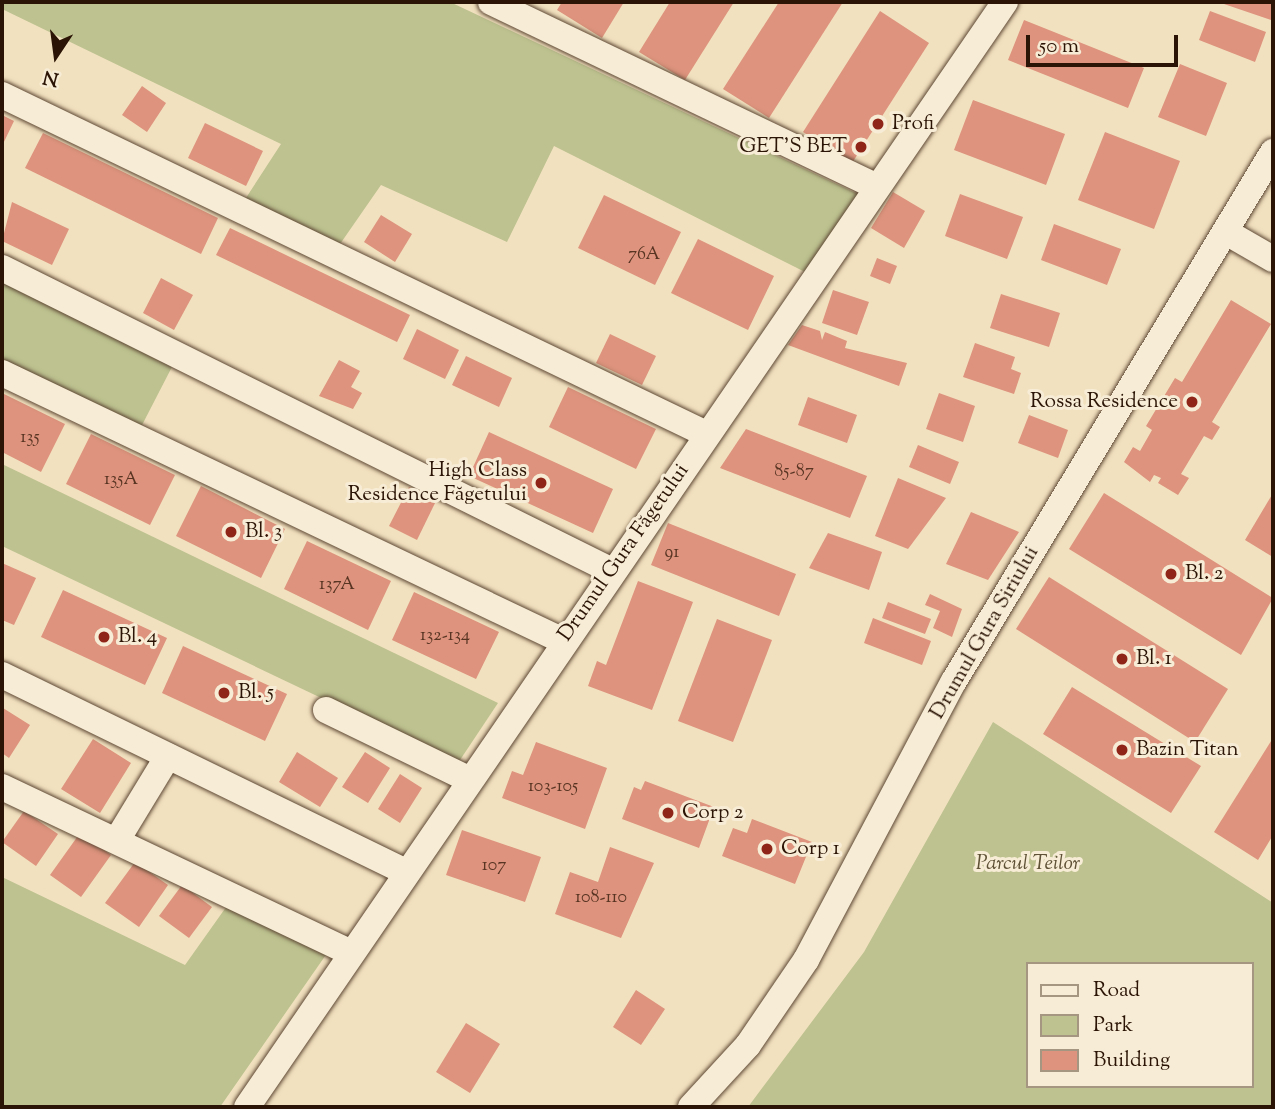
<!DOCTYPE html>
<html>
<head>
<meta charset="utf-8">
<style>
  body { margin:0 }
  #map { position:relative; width:1275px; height:1109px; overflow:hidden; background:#f2e1bf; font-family:"Sorts Mill Goudy",serif }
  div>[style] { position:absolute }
  .green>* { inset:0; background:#bdc290 }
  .building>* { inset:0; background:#dd937d }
  .roads { filter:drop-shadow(0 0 2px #5d4734) drop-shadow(0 0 2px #5d4734) }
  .minor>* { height:26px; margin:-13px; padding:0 13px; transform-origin:13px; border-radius:13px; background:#f7ecd5 }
  .dots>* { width:19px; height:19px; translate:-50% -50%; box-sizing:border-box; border:4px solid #f7ecd5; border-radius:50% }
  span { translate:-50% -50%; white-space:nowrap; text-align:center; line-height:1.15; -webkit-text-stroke:6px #f7ecd5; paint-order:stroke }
  .number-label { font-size:18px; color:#583423 }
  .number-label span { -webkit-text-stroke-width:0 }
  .poi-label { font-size:21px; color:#2b1405 }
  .left { translate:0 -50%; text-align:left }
  .right { translate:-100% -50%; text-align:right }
  .street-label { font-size:21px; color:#2b1405 }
  .park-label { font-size:21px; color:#5e5136; font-style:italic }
  .frame { position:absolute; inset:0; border:4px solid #2b1405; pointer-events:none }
  .legend { position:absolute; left:1026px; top:962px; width:228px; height:126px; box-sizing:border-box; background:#f7ecd5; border:2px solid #a59682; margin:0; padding:9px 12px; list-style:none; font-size:21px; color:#2b1405 }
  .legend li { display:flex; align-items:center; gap:14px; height:35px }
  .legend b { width:35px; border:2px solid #a59682 }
  .north { position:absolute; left:21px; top:21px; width:70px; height:70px; -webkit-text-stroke:5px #f7ecd5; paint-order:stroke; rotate:193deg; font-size:19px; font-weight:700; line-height:28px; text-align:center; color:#2b1405 }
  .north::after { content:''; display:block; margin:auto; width:24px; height:32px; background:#2b1405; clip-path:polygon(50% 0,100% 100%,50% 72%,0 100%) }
  .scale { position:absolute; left:1026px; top:35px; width:152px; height:32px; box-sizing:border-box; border:4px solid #2b1405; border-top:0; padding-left:9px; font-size:21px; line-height:24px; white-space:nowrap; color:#2b1405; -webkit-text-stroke:5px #f7ecd5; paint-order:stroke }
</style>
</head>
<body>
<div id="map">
  <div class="green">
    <div style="clip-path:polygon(2px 2px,450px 2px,858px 194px,805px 272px,554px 146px,507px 242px,381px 185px,338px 247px,244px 201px,281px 144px,2px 9px)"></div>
    <div style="clip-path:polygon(2px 278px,174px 363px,140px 429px,2px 362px)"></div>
    <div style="clip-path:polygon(2px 464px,498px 703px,458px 763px,2px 546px)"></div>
    <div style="clip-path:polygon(evenodd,993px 722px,1273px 903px,1273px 1107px,748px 1107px,864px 952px,993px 722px,1028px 964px,1252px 964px,1252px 1086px,1028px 1086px,1028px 964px)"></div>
    <div style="clip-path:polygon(2px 877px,185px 965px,229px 903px,330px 949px,220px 1107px,2px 1107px)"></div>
  </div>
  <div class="building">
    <div style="clip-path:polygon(562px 2px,624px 2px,602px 38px,557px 10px)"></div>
    <div style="clip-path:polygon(670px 2px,734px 2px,685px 80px,639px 52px)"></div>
    <div style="clip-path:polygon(779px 2px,843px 2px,769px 118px,723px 89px)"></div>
    <div style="clip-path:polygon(1272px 2px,1271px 20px,1224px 4px,1225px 2px)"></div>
    <div style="clip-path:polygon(880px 11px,929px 43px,852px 163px,803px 132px)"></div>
    <div style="clip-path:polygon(1210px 11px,1266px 32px,1255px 62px,1199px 40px)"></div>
    <div style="clip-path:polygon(1024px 20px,1144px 68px,1128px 108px,1008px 60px)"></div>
    <div style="clip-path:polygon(1180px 64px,1227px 83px,1206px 136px,1158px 117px)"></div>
    <div style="clip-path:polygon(142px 86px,166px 103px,147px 132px,122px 115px)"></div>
    <div style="clip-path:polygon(973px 100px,1065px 134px,1046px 185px,954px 150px)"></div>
    <div style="clip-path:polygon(2px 115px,14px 121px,2px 146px)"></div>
    <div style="clip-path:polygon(205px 123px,263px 151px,246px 186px,188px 158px)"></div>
    <div style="clip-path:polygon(1105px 132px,1180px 161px,1154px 229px,1078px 200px)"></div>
    <div style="clip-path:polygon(43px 133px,218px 218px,201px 254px,25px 168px)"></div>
    <div style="clip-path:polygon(893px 192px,925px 211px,904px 248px,871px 228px)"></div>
    <div style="clip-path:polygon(960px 194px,1023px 217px,1007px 259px,945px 236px)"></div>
    <div style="clip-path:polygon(604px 195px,681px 232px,655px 285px,578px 248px)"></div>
    <div style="clip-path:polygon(12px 202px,69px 229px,52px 265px,2px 241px)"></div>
    <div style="clip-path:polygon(381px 215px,412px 234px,395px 262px,364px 242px)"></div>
    <div style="clip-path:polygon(1054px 224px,1121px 249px,1107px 285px,1041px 260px)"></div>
    <div style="clip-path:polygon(230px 228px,410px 315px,397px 342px,216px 255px)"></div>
    <div style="clip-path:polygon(698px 239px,774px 276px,748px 330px,671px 293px)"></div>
    <div style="clip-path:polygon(877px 258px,897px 266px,890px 284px,870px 276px)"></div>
    <div style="clip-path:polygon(161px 278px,193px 295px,174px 330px,143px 313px)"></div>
    <div style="clip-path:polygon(833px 290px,869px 302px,857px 335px,822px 323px)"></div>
    <div style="clip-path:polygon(1001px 294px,1060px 313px,1049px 347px,990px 328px)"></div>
    <div style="clip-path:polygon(1231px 300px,1271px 324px,1212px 422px,1220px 427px,1212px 440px,1204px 436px,1181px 474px,1189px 478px,1178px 495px,1158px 483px,1161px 478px,1154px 475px,1150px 482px,1124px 462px,1133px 447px,1140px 451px,1152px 430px,1146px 426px,1175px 378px,1182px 382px)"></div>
    <div style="clip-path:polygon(802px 325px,820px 331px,822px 340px,825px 332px,847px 341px,845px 348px,907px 363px,899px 386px,788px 345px)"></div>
    <div style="clip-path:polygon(417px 329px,459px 350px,445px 379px,403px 359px)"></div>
    <div style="clip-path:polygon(610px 334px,656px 356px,642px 385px,596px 363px)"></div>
    <div style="clip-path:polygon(975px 343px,1015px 357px,1011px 369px,1021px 373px,1014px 394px,963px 377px)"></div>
    <div style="clip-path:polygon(466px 356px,512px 378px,499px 407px,452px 385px)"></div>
    <div style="clip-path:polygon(339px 360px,360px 371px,351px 387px,362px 393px,353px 409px,319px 396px)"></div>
    <div style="clip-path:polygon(568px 387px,656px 429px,636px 469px,549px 427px)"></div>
    <div style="clip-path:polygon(2px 393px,65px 424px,41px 472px,2px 452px)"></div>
    <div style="clip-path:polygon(939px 393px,975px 406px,963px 442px,926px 429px)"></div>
    <div style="clip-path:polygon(808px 397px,857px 415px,847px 443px,798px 425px)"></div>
    <div style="clip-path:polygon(1029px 415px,1068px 430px,1058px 458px,1018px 443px)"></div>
    <div style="clip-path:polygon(746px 429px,867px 476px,850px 518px,720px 468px)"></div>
    <div style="clip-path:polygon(489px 432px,613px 489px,593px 533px,469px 476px)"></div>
    <div style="clip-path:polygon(91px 434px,175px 475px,150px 525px,66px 484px)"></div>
    <div style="clip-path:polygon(918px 445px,959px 462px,950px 484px,909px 467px)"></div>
    <div style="clip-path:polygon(898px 478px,946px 498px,908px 549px,875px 536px)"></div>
    <div style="clip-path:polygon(201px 486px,285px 529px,261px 578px,176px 536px)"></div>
    <div style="clip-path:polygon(409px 487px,436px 501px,417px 540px,389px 526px)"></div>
    <div style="clip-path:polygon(1104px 493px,1273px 598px,1241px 655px,1069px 549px)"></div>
    <div style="clip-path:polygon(1273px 493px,1273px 557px,1245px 540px)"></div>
    <div style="clip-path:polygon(971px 512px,1019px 532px,988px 580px,946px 564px)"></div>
    <div style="clip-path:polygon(668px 523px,796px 574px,779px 616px,651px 565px)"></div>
    <div style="clip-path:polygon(828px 533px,882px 552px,869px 590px,809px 568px)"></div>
    <div style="clip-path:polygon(307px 541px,391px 581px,368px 630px,284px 589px)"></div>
    <div style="clip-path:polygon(2px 563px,36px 578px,14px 625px,2px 620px)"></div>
    <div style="clip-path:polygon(1049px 577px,1228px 689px,1195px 742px,1016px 629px)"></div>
    <div style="clip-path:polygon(638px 581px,693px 602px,652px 710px,588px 686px,597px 661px,606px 665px)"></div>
    <div style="clip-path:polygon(63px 590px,167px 638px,145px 685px,41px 637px)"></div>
    <div style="clip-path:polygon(414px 592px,499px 632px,476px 679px,392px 640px)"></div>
    <div style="clip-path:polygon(930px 594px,962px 609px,952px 637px,933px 628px,940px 611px,925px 605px)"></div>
    <div style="clip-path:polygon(888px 602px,931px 619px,925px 634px,882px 618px)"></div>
    <div style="clip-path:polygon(873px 618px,931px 641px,922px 665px,864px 643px)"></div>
    <div style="clip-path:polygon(717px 619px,772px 640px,733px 742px,678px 721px)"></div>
    <div style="clip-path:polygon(183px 646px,287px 694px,265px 741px,162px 693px)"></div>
    <div style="clip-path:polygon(1072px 687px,1201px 766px,1171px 813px,1043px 734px)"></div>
    <div style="clip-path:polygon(3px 708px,30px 725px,9px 758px,2px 753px)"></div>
    <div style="clip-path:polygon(1273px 738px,1273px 835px,1258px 860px,1214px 832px)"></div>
    <div style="clip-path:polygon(93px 739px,131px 763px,100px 813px,61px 789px)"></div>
    <div style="clip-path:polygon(536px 742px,607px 768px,585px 829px,502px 798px,512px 771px,523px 775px)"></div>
    <div style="clip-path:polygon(297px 752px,338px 778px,320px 807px,279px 782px)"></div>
    <div style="clip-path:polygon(365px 752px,390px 768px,368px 803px,342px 787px)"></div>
    <div style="clip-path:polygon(400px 774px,422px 788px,400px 823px,378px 809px)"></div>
    <div style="clip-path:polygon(645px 781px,714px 807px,699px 848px,622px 819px,634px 787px,641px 790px)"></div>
    <div style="clip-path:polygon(24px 811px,58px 834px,36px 866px,2px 842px)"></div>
    <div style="clip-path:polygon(752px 819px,812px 842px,795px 884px,722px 856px,733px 828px,747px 833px)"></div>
    <div style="clip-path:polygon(462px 830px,541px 857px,525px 902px,446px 875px)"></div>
    <div style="clip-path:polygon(80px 833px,111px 855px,81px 897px,50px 875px)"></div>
    <div style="clip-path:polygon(610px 847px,654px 863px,621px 938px,555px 914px,570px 872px,598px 882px)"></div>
    <div style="clip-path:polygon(135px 862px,168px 885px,139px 927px,105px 903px)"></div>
    <div style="clip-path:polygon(182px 885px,212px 907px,189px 938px,159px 916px)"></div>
    <div style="clip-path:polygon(636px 990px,665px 1009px,641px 1045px,613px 1027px)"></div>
    <div style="clip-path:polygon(466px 1023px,500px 1044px,470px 1093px,436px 1072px)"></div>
  </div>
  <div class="roads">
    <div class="minor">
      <div style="left:491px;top:2px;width:428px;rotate:25.6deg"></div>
      <div style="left:2px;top:95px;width:781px;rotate:25.71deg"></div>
      <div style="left:1226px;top:232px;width:54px;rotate:29.9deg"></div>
      <div style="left:2px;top:268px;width:681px;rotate:26.41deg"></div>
      <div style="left:2px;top:373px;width:622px;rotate:25.53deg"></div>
      <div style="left:2px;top:675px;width:447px;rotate:26deg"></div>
      <div style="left:326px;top:710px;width:158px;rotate:25.9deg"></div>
      <div style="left:2px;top:787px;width:385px;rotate:25.4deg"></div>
      <div style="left:117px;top:840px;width:98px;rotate:-58.7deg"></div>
      <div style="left:247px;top:1107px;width:1340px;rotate:-55.55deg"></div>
      <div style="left:691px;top:1107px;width:84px;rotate:-47.4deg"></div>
      <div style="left:748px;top:1045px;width:103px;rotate:-55.7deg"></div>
      <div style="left:806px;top:960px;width:316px;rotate:-62.1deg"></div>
      <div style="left:954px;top:681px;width:618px;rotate:-58.91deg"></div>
    </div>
  </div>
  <div class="dots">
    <div style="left:878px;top:124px;background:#8f2418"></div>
    <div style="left:861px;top:147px;background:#8f2418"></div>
    <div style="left:1192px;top:402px;background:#8f2418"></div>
    <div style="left:541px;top:483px;background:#8f2418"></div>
    <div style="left:231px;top:532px;background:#8f2418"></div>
    <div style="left:1171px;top:574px;background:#8f2418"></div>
    <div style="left:104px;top:637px;background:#8f2418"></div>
    <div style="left:1122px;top:659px;background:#8f2418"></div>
    <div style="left:224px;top:693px;background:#8f2418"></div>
    <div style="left:1122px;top:750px;background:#8f2418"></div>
    <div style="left:668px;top:813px;background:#8f2418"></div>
    <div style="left:767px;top:849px;background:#8f2418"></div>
  </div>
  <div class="number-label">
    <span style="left:644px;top:255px">76A</span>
    <span style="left:30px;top:438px">135</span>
    <span style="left:794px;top:472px">85-87</span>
    <span style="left:121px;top:480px">135A</span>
    <span style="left:672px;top:553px">91</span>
    <span style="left:337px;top:585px">137A</span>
    <span style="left:445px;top:636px">132-134</span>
    <span style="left:553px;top:787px">103-105</span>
    <span style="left:494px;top:866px">107</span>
    <span style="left:601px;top:898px">108-110</span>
  </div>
  <div class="poi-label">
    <span class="left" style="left:892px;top:124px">Profi</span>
    <span class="right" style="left:847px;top:147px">GET’S BET</span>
    <span class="right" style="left:1178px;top:402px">Rossa Residence</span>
    <span class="right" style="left:527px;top:483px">High Class<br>Residence Făgetului</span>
    <span class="left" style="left:245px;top:532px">Bl. 3</span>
    <span class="left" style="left:1185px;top:574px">Bl. 2</span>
    <span class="left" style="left:118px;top:637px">Bl. 4</span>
    <span class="left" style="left:1136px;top:659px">Bl. 1</span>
    <span class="left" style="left:238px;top:693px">Bl. 5</span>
    <span class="left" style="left:1136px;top:750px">Bazin Titan</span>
    <span class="left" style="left:682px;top:813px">Corp 2</span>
    <span class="left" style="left:781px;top:849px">Corp 1</span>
  </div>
  <div class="street-label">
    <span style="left:624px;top:553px;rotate:-55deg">Drumul Gura Făgetului</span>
    <span style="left:985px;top:633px;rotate:-60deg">Drumul Gura Siriului</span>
  </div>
  <div class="park-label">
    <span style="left:1028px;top:864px">Parcul Teilor</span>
  </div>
  <div class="frame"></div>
  <ul class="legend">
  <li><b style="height:9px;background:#f7ecd5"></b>Road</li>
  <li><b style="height:19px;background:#bdc290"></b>Park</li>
  <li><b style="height:19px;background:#dd937d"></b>Building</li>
  </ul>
  <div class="north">N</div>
  <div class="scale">50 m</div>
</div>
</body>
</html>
